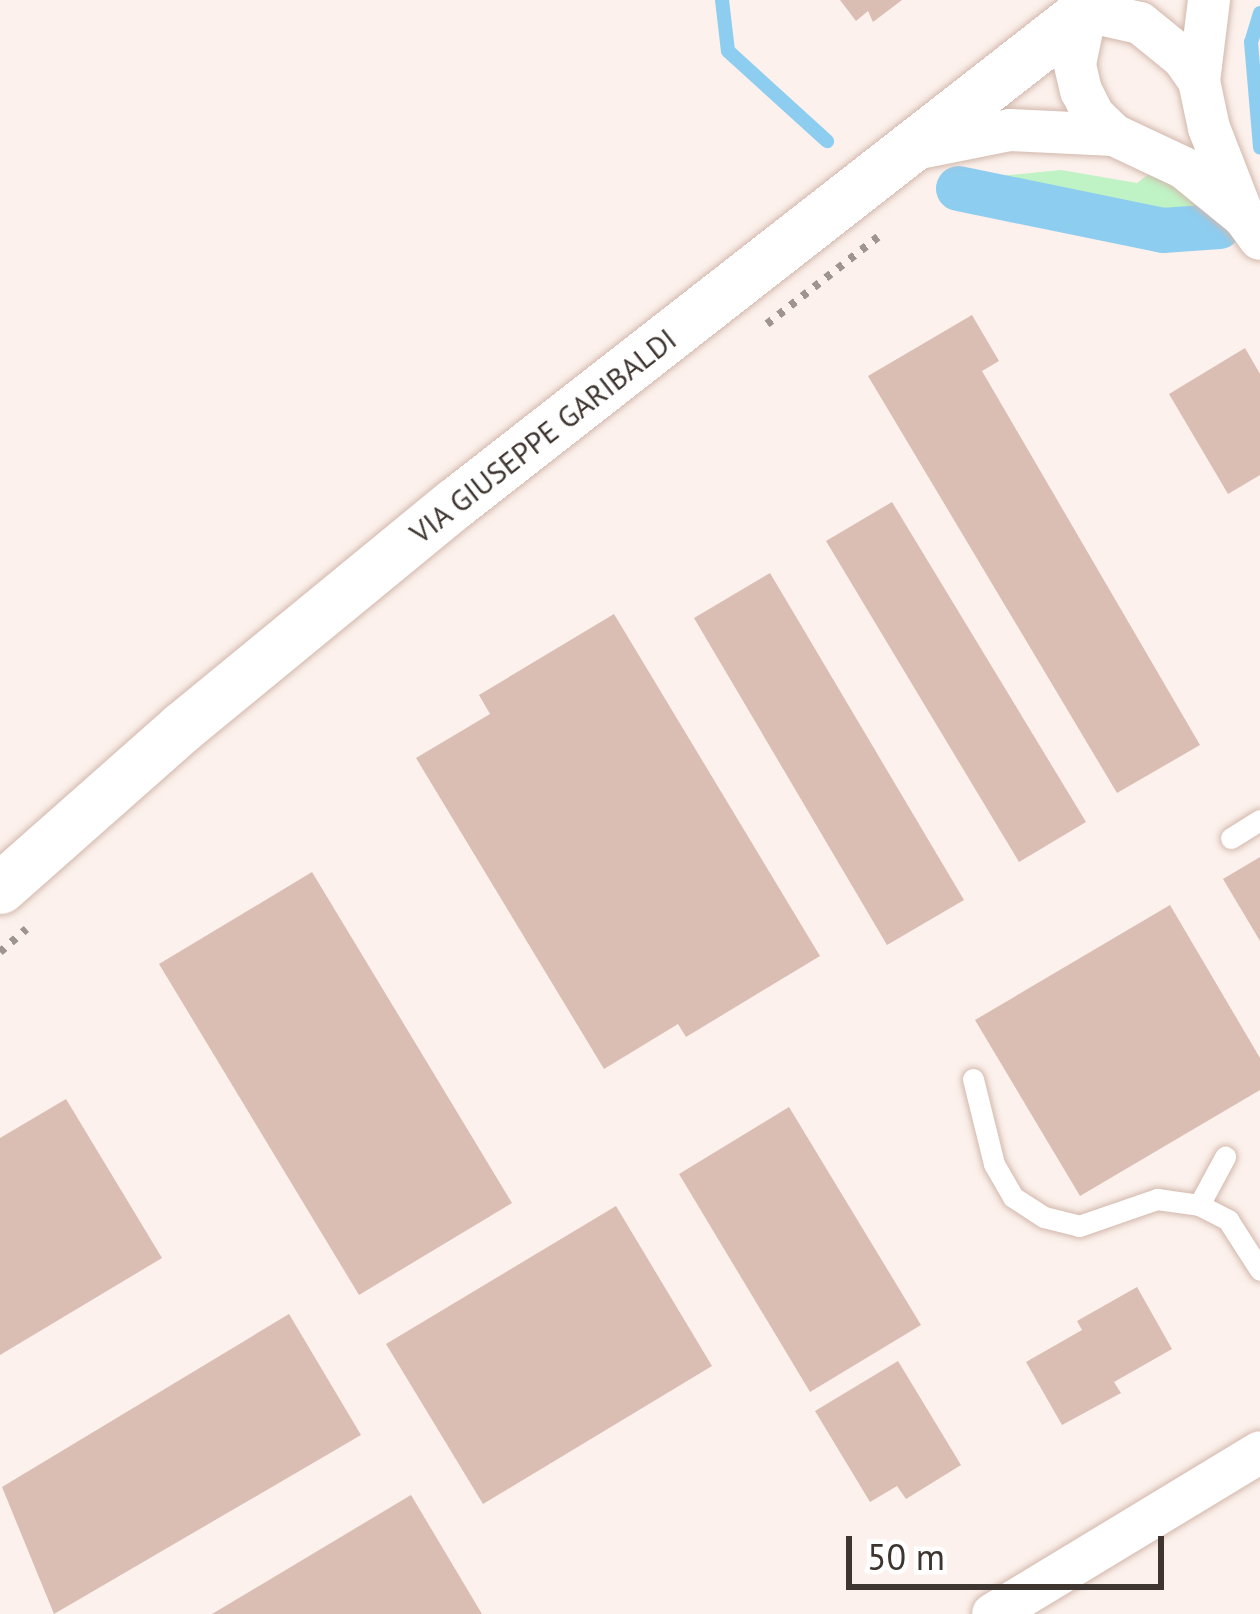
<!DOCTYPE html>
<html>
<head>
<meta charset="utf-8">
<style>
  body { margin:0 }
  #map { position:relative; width:1260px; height:1614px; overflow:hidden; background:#fcf1ec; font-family:"PT Sans",sans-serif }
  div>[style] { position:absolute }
  .green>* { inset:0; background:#bff2c4 }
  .stream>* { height:14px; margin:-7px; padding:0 7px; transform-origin:7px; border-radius:7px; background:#8dcdf0 }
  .canal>* { height:45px; margin:-22.5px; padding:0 22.5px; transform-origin:22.5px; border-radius:22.5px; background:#8dcdf0 }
  .building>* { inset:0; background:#dabeb4 }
  .path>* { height:8px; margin-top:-4px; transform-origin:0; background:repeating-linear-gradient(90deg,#9f9590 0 6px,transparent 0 15px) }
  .roads { filter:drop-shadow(0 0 3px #d2b8ac) drop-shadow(0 0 3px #d2b8ac) }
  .service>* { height:21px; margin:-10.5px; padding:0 10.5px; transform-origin:10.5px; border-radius:10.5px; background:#fff }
  .minor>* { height:42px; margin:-21px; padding:0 21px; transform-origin:21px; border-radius:21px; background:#fff }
  .tertiary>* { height:51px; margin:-25.5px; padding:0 25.5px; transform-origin:25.5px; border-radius:25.5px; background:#fff }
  span { translate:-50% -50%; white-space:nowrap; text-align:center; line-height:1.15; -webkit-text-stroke:12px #fff; paint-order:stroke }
  .street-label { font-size:30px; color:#3f3530 }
  .scale { position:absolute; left:846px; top:1536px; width:318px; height:54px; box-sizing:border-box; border:6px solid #3f3530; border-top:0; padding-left:15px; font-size:36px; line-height:42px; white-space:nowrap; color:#3f3530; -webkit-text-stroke:9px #fff; paint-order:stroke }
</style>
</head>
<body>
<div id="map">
  <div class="green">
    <div style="clip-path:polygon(1061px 170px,1137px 183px,1154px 170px,1219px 214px,1186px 219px,1153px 216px,970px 179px)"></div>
  </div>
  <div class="stream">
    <div style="left:722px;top:0;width:51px;rotate:83.3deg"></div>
    <div style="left:728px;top:51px;width:134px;rotate:42.3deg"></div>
    <div style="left:1260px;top:13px;width:30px;rotate:107deg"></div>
    <div style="left:1251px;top:42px;width:106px;rotate:85.1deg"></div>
  </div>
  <div class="canal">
    <div style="left:958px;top:188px;width:208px;rotate:11.6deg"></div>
    <div style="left:1162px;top:230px;width:57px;rotate:-4deg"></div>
  </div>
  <div class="building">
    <div style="clip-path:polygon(840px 0,902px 0,873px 22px,868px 11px,856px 21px)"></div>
    <div style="clip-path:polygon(972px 315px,999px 361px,982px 371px,1200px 745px,1117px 793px,868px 376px)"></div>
    <div style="clip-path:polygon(1245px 348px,1260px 374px,1260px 475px,1228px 494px,1169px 394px)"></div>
    <div style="clip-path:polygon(892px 502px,1086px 822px,1019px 862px,826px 541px)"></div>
    <div style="clip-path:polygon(770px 573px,964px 900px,887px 945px,694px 618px)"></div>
    <div style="clip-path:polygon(614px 614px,820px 956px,686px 1037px,678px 1024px,604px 1069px,416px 758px,490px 714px,479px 695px)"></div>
    <div style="clip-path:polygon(1260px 857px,1260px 941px,1223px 879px)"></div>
    <div style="clip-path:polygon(312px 872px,512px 1203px,359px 1295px,159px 964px)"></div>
    <div style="clip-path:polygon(1170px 905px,1260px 1058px,1260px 1090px,1080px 1196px,975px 1020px)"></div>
    <div style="clip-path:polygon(66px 1099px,162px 1258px,0 1355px,0 1138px)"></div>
    <div style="clip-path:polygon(789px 1107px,921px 1325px,810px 1392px,679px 1174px)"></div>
    <div style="clip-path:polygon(616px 1206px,712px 1366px,483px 1504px,386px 1344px)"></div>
    <div style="clip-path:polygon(1137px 1287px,1172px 1349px,1114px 1382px,1121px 1393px,1062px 1425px,1026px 1362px,1082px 1330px,1077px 1321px)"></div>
    <div style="clip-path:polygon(289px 1314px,361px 1435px,54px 1614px,2px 1487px)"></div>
    <div style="clip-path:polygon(898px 1361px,961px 1465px,906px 1499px,897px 1486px,870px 1502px,815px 1411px)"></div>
    <div style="clip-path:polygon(411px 1495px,482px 1614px,212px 1614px)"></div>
  </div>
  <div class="path">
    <div style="left:767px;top:324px;width:141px;rotate:-38.1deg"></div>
    <div style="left:0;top:952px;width:35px;rotate:-41deg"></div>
  </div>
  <div class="roads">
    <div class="service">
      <div style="left:1231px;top:838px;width:34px;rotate:-32deg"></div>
      <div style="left:973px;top:1079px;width:88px;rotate:76.1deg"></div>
      <div style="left:994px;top:1164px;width:38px;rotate:60deg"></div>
      <div style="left:1013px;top:1197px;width:37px;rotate:33deg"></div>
      <div style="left:1044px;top:1217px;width:36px;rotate:14deg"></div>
      <div style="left:1079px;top:1226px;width:83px;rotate:-19.1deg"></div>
      <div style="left:1157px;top:1199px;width:42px;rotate:8.1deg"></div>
      <div style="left:1199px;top:1205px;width:33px;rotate:27deg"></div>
      <div style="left:1228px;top:1220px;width:59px;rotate:57.4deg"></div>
      <div style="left:1199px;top:1205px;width:55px;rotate:-61.6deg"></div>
    </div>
    <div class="minor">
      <div style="left:1209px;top:0;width:82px;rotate:97deg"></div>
      <div style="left:1199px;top:81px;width:48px;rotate:78deg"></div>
      <div style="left:1209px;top:128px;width:88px;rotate:68.7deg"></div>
      <div style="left:1114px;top:135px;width:28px;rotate:-136deg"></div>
      <div style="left:1094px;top:116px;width:28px;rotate:-117deg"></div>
      <div style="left:1081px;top:91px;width:28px;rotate:-103deg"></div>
      <div style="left:1075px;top:64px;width:54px;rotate:-78.3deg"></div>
      <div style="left:1086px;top:11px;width:55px;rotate:12.5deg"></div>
      <div style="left:1140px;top:23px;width:55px;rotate:39.1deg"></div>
      <div style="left:1183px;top:58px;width:28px;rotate:55deg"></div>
      <div style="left:915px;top:149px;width:97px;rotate:-11.3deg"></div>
      <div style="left:1010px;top:130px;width:104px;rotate:2.8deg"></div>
      <div style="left:1114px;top:135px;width:77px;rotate:25.2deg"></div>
      <div style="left:1184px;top:168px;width:77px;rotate:39.2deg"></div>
      <div style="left:1244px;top:217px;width:27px;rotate:54deg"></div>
      <div style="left:993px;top:1614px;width:312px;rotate:-31.2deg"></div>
    </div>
    <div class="tertiary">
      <div style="left:0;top:888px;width:243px;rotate:-41.5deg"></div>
      <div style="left:182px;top:727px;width:353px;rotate:-39.4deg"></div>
      <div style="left:455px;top:503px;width:817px;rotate:-37.99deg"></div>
    </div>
  </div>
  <div class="street-label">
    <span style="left:543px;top:436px;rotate:-38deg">VIA GIUSEPPE GARIBALDI</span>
  </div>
  <div class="scale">50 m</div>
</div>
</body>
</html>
